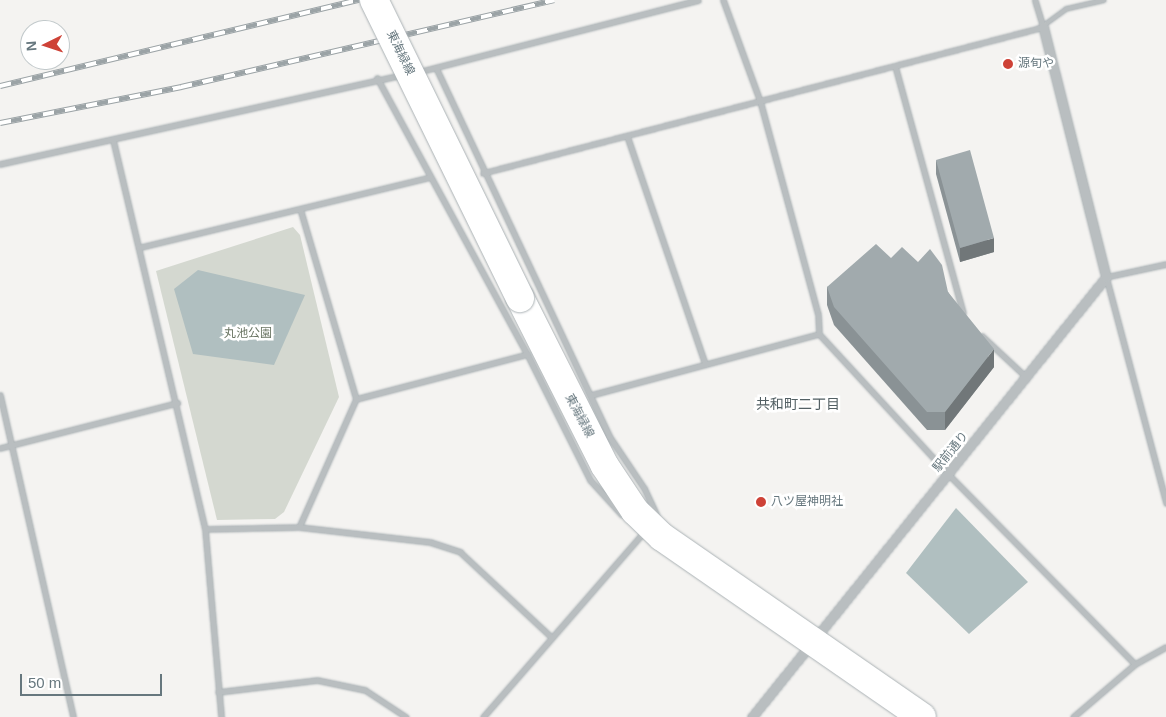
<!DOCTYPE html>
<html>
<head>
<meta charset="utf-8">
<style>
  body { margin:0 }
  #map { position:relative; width:1166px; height:717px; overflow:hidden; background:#f4f3f1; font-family:Arial,"Noto Sans JP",sans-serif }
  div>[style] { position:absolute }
  .green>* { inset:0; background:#d4d8d0 }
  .water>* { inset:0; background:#b0bfc0 }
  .roads { filter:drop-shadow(0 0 1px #abb2b5) drop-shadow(0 0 1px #abb2b5) }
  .service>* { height:4px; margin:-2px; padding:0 2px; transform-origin:2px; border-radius:2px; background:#b9bec0 }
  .minor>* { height:5px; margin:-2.5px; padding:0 2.5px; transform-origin:2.5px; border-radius:2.5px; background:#b9bec0 }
  .tertiary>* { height:9px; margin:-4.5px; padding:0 4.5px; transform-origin:4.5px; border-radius:4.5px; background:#b9bec0 }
  .secondary>* { height:28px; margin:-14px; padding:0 14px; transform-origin:14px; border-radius:14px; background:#fff }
  .rail>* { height:5.5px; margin-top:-2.75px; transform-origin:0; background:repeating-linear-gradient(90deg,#fff 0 11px,#9ba3a6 0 22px); box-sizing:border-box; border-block:1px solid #9ba3a6 }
  .bridges { filter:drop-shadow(0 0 1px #abb2b5) drop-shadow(0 0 1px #abb2b5) }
  .secondary-bridge>* { height:28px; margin:-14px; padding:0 14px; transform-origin:14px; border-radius:14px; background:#fff }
  .wall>* { inset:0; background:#8a9295 }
  .shaded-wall>* { inset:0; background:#717779 }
  .building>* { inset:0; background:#a1aaad }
  .dots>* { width:14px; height:14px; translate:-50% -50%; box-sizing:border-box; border:2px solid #fff; border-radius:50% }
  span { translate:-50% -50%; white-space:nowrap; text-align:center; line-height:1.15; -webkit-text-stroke:5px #fff; paint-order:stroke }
  .street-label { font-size:12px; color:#66777e }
  .poi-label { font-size:12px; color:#66777e }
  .left { translate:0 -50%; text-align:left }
  .park-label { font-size:12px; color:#6b7664 }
  .neighbourhood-label { font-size:14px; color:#536064 }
  .north { position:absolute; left:20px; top:20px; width:50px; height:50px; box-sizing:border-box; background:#fff; border:1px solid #c2c9cb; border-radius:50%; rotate:266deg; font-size:14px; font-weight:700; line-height:20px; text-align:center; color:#66777e }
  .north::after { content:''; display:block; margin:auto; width:18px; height:22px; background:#ce4237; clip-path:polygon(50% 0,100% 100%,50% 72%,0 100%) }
  .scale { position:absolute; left:20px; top:674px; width:142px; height:22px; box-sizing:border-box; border:2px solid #66777e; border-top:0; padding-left:6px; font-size:15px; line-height:18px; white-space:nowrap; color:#66777e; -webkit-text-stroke:4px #fff; paint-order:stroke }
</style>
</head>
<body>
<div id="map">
  <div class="green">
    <div style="clip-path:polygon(293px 227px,300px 235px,339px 397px,284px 512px,275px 519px,217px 520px,156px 271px)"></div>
  </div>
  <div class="water">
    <div style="clip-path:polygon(198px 270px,305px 295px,274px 365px,193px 354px,174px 289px)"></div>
    <div style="clip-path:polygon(956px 508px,1028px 582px,969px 634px,906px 573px)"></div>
  </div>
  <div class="roads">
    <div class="service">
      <div style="left:1043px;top:26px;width:29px;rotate:-36deg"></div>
      <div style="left:1066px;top:9px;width:39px;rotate:-13deg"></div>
    </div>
    <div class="minor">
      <div style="left:723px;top:0;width:108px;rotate:69.9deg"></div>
      <div style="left:760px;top:101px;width:221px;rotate:74.8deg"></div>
      <div style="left:818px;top:314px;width:20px;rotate:87deg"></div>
      <div style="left:819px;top:334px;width:192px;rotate:47.3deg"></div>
      <div style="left:949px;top:475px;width:265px;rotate:45.5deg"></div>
      <div style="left:1135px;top:664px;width:35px;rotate:-29deg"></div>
      <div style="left:895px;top:66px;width:256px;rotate:74.6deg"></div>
      <div style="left:437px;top:70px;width:404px;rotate:64.8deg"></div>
      <div style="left:609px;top:436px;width:63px;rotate:56.1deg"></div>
      <div style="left:644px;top:488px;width:33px;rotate:65deg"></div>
      <div style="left:418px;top:72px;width:289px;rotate:-14.4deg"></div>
      <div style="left:377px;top:78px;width:314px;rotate:61.5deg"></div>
      <div style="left:527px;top:354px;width:141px;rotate:63.4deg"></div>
      <div style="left:590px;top:480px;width:47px;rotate:47.6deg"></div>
      <div style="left:627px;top:136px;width:241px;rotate:71.1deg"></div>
      <div style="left:113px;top:140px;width:400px;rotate:76.7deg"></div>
      <div style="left:205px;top:529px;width:189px;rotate:85.1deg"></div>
      <div style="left:0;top:164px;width:412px;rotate:-12.5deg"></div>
      <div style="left:483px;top:173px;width:579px;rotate:-14.61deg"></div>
      <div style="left:1043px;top:27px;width:28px;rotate:-107deg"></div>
      <div style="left:141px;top:247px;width:297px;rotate:-13.6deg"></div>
      <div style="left:1166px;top:264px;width:61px;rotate:167.8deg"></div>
      <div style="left:1106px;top:277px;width:234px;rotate:75.1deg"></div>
      <div style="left:982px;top:336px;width:62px;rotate:43deg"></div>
      <div style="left:0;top:395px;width:330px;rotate:77.2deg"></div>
      <div style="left:591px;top:395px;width:236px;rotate:-15deg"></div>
      <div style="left:356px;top:399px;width:177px;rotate:-14.7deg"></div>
      <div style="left:0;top:448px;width:183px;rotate:-14.3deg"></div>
      <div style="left:299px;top:527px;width:140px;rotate:-66deg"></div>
      <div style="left:356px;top:399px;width:198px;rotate:-106.4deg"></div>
      <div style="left:205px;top:529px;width:94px;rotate:-1.2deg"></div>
      <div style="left:299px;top:527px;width:132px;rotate:6.5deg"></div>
      <div style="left:430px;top:542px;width:32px;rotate:18deg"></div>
      <div style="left:460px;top:552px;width:125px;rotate:43deg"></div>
      <div style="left:218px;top:692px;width:100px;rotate:-6.9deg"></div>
      <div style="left:317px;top:680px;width:49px;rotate:11.8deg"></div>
      <div style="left:365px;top:690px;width:49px;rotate:33.4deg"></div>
      <div style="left:483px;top:717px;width:241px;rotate:-49deg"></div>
      <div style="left:1073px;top:717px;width:82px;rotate:-40.5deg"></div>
    </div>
    <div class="tertiary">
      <div style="left:752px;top:717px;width:565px;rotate:-51.18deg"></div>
      <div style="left:1106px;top:277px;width:258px;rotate:-104.1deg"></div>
    </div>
    <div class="secondary">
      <div style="left:520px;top:298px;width:188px;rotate:63.2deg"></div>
      <div style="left:605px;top:466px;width:54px;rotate:56.3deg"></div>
      <div style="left:635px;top:511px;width:37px;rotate:44deg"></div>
      <div style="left:662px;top:537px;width:316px;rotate:34.7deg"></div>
    </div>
  </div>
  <div class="rail">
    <div style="left:0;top:86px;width:369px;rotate:-13.5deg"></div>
    <div style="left:0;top:123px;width:185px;rotate:-11.2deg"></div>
    <div style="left:181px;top:87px;width:383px;rotate:-13.1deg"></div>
  </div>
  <div class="bridges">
    <div class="secondary-bridge">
      <div style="left:374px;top:0;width:332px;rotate:63.9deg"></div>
    </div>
  </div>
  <div class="wall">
    <div style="clip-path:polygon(936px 160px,994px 252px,960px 262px,936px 174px)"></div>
    <div style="clip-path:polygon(891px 258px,948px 292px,994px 367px,945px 430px,927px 430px,834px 325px,827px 305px,827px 287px)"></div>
  </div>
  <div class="shaded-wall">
    <div style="clip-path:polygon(994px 238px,994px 252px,960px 262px,960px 248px)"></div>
    <div style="clip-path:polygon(994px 349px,994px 367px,945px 430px,945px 412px)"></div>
  </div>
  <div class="building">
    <div style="clip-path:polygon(970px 150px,994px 238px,960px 248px,936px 160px)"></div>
    <div style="clip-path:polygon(876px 244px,891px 258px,902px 247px,918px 262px,930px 249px,942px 265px,948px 292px,994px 349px,945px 412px,927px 412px,834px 307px,827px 287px)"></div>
  </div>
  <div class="dots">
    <div style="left:1008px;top:64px;background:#ce4237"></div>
    <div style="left:761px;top:502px;background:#ce4237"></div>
  </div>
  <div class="street-label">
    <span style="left:400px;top:53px;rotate:64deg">東海緑線</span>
    <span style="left:579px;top:416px;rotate:62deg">東海緑線</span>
    <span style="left:951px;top:452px;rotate:-51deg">駅前通り</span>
  </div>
  <div class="poi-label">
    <span class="left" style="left:1018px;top:64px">源旬や</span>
    <span class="left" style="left:771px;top:502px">八ツ屋神明社</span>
  </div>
  <div class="park-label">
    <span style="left:248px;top:334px">丸池公園</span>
  </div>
  <div class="neighbourhood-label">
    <span style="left:798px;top:404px">共和町二丁目</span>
  </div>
  <div class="north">N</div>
  <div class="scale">50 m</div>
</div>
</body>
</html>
